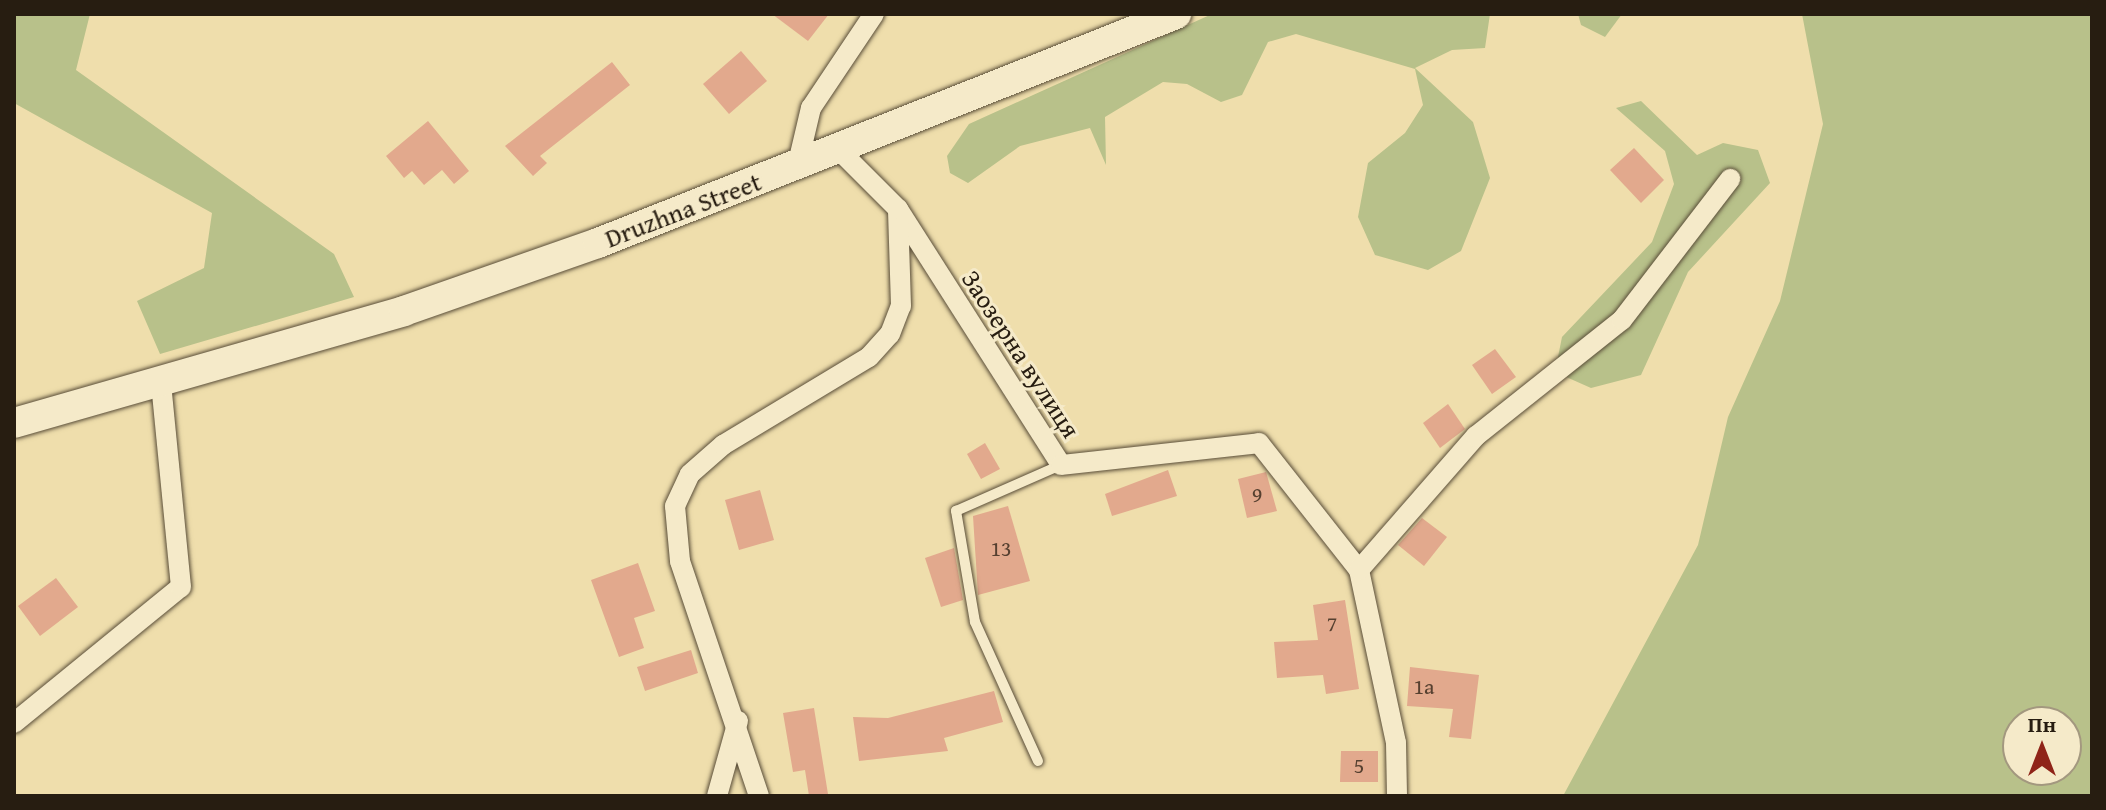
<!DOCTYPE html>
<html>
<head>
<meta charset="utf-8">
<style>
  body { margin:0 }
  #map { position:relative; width:2106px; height:810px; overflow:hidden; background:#efdeac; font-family:"Gentium Book Plus",serif }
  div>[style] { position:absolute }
  .green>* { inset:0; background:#b8c18a }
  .building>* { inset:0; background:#e2a98d }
  .roads { filter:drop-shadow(0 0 2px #594d38) drop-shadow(0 0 2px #594d38) }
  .lane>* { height:10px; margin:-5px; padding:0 5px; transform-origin:5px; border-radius:5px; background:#f5eac9 }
  .street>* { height:20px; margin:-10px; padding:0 10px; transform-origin:10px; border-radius:10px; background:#f5eac9 }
  .secondary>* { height:30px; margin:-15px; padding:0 15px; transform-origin:15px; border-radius:15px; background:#f5eac9 }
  span { translate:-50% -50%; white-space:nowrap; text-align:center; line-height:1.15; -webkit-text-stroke:6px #f5eac9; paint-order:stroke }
  .number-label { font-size:22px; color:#564030 }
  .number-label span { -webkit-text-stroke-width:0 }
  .street-label { font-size:26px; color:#271d11 }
  .frame { position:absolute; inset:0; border:16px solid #271d11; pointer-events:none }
  .north { position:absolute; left:2002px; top:706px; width:80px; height:80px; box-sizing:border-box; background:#f5eac9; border:2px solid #a3987f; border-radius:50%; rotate:0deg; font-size:22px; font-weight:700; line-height:32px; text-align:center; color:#271d11 }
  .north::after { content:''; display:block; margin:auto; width:28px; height:36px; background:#8f2418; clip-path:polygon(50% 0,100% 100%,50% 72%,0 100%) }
</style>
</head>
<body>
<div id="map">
  <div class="green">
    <div style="clip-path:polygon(14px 14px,90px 14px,76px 70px,334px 254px,354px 297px,160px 354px,137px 301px,204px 268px,212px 213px,14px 103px)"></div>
    <div style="clip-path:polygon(1212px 14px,1490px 14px,1485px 48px,1452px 50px,1415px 68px,1473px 122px,1490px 178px,1461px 251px,1428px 270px,1375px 255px,1358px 217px,1368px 163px,1405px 133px,1423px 105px,1415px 69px,1296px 34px,1268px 42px,1242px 95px,1221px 102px,1187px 84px,1163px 82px,1105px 117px,1106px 165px,1090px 128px,1020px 146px,968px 183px,950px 173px,947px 156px,969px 124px)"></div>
    <div style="clip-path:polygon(1578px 14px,1622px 14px,1605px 37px,1581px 25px)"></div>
    <div style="clip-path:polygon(evenodd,1802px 14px,2092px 14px,2092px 796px,1563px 796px,1698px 545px,1728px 417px,1780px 301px,1823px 124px,1802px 14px,2066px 722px,2066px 770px,2018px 770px,2018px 722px,2066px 722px)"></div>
    <div style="clip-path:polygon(1641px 101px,1697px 155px,1723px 143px,1758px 150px,1770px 183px,1688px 272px,1641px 375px,1591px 388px,1555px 372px,1562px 337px,1652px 242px,1674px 184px,1665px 151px,1616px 108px)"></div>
  </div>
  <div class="building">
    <div style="clip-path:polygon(772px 14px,829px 14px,808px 41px)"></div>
    <div style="clip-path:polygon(741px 51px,767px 81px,729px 114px,703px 84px)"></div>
    <div style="clip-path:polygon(612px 62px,630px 85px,540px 156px,547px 163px,533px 176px,505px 146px)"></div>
    <div style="clip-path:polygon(428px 121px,469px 171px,454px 184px,442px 170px,424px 185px,412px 171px,404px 178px,386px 156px)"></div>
    <div style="clip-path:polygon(1634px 148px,1664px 180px,1641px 203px,1610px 170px)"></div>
    <div style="clip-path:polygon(1495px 349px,1516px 377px,1492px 394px,1472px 365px)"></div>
    <div style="clip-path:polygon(1448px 404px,1465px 429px,1440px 448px,1423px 423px)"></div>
    <div style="clip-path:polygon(985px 443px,1000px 469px,981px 479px,967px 454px)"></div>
    <div style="clip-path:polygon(1168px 470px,1177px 496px,1112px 516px,1105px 494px)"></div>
    <div style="clip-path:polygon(1266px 472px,1277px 511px,1247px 518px,1238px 479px)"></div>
    <div style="clip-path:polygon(760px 490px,774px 540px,739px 550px,725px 500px)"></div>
    <div style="clip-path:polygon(1008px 506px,1030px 581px,978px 595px,973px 516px)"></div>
    <div style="clip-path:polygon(1422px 518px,1447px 537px,1424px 566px,1398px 545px)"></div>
    <div style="clip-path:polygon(954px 548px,963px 600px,941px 607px,925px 558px)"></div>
    <div style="clip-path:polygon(638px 563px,655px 611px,634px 618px,644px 648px,619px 657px,591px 580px)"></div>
    <div style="clip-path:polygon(56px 578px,78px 607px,40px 636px,18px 606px)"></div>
    <div style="clip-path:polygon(1345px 600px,1359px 689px,1326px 694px,1323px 675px,1277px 678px,1274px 642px,1318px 640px,1313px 605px)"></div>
    <div style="clip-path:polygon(691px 650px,698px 673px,645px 691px,637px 667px)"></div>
    <div style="clip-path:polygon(1410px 667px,1479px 675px,1471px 739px,1449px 737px,1453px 709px,1407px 706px)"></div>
    <div style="clip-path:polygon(994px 691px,1003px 722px,944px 738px,948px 751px,859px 761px,853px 717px,888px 718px)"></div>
    <div style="clip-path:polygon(814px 708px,828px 794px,809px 796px,805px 770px,793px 772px,783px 713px)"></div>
    <div style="clip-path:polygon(1341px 751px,1378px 751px,1378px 782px,1340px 782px)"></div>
  </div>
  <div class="roads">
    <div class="lane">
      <div style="left:1038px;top:761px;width:153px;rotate:-114.4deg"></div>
      <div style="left:975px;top:622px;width:113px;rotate:-99.7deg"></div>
      <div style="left:956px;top:511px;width:115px;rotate:-23.7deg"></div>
    </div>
    <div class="street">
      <div style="left:797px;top:167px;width:61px;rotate:-76.7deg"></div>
      <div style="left:811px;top:108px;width:113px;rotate:-56.2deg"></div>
      <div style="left:898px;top:209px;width:303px;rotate:57.5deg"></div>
      <div style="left:1061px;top:465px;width:199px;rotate:-6.3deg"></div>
      <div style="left:1259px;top:443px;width:162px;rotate:51.8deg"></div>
      <div style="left:1359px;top:570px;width:177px;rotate:77.9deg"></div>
      <div style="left:1396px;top:743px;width:53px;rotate:88.9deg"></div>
      <div style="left:1359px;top:570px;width:178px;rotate:-48.9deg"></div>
      <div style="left:1476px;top:436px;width:186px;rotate:-38.5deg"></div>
      <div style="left:1622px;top:320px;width:178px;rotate:-52.5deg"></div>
      <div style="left:14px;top:723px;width:215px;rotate:-39.2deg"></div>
      <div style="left:181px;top:587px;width:206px;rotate:-95.6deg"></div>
      <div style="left:717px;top:796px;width:78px;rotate:-74.4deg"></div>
      <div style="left:759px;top:796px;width:248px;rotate:-108.6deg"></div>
      <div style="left:680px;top:561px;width:55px;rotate:-95.2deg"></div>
      <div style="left:675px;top:506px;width:35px;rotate:-65deg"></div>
      <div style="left:690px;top:474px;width:44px;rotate:-41.3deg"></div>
      <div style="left:723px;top:445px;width:170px;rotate:-31.1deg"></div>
      <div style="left:869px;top:357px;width:31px;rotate:-48deg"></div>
      <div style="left:890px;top:334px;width:30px;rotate:-69deg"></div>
      <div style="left:901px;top:306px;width:97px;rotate:-91.8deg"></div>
      <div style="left:898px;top:209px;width:82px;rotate:-135deg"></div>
    </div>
    <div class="secondary">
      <div style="left:14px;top:423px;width:406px;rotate:-16deg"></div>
      <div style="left:404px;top:311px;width:206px;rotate:-19.3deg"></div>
      <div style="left:598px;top:243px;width:622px;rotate:-21.61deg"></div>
    </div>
  </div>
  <div class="number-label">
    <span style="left:1257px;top:495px">9</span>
    <span style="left:1001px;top:549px">13</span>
    <span style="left:1332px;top:624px">7</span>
    <span style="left:1424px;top:687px">1а</span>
    <span style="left:1359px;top:766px">5</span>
  </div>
  <div class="street-label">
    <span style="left:683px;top:210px;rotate:-21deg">Druzhna Street</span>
    <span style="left:1021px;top:354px;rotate:57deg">Заозерна вулиця</span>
  </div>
  <div class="frame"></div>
  <div class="north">Пн</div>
</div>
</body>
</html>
